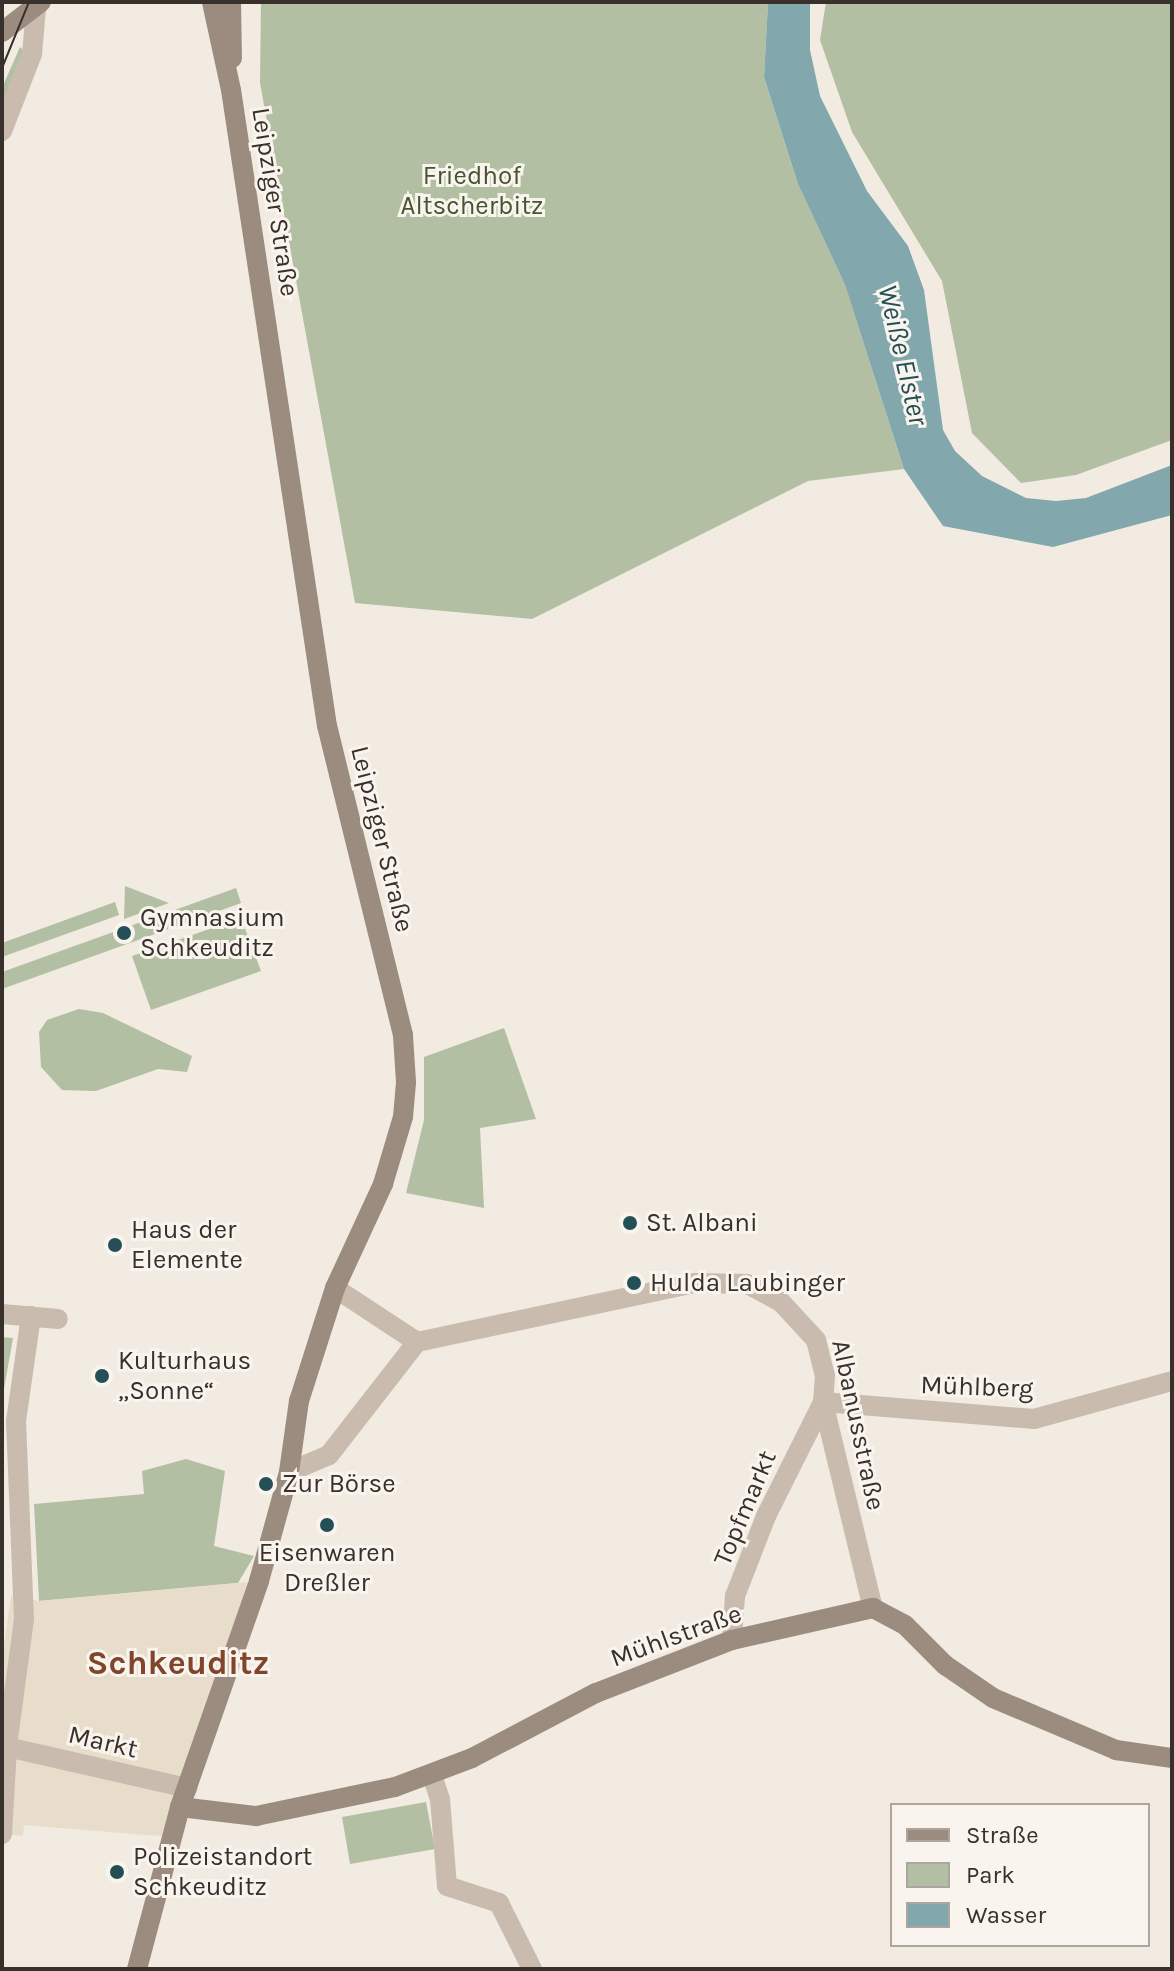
<!DOCTYPE html>
<html>
<head>
<meta charset="utf-8">
<style>
  body { margin:0 }
  #map { position:relative; width:1174px; height:1971px; overflow:hidden; background:#f1ebe1; font-family:Karla,sans-serif }
  div>[style] { position:absolute }
  .green>* { inset:0; background:#b3bfa2 }
  .plaza>* { inset:0; background:#e8ddca }
  .water>* { inset:0; background:#82a7ac }
  .street>* { height:20px; margin:-10px; padding:0 10px; transform-origin:10px; border-radius:10px; background:#c9bcae }
  .secondary>* { height:20px; margin:-10px; padding:0 10px; transform-origin:10px; border-radius:10px; background:#9c8c7f }
  .tram>* { height:2px; margin:-1px; padding:0 1px; transform-origin:1px; border-radius:1px; background:#38302b }
  .dots>* { width:22px; height:22px; translate:-50% -50%; box-sizing:border-box; border:4px solid #f9f4ed; border-radius:50% }
  span { translate:-50% -50%; white-space:nowrap; text-align:center; line-height:1.15; -webkit-text-stroke:6px #f9f4ed; paint-order:stroke }
  .park-label { font-size:26px; color:#455431 }
  .street-label { font-size:26px; color:#38302b }
  .poi-label { font-size:26px; color:#38302b }
  .left { translate:0 -50%; text-align:left }
  .water-label { font-size:28px; color:#244f56; font-style:italic }
  .district-label { font-size:34px; color:#80452b; font-weight:700 }
  .frame { position:absolute; inset:0; border:4px solid #38302b; pointer-events:none }
  .legend { position:absolute; left:890px; top:1803px; width:260px; height:144px; box-sizing:border-box; background:#f9f4ed; border:2px solid #aca69f; margin:0; padding:10px 14px; list-style:none; font-size:24px; color:#38302b }
  .legend li { display:flex; align-items:center; gap:16px; height:40px }
  .legend b { width:40px; border:2px solid #aca69f }
</style>
</head>
<body>
<div id="map">
  <div class="green">
    <div style="clip-path:polygon(261px 2px,768px 2px,764px 77px,798px 184px,845px 285px,904px 469px,808px 481px,532px 619px,355px 603px,260px 83px)"></div>
    <div style="clip-path:polygon(826px 2px,1172px 2px,1172px 440px,1076px 475px,1021px 483px,972px 433px,942px 281px,852px 132px,820px 40px)"></div>
    <div style="clip-path:polygon(20px 47px,26px 53px,2px 113px,2px 88px)"></div>
    <div style="clip-path:polygon(125px 886px,169px 903px,124px 919px)"></div>
    <div style="clip-path:polygon(236px 888px,241px 903px,2px 989px,2px 972px)"></div>
    <div style="clip-path:polygon(115px 902px,119px 915px,2px 957px,2px 943px)"></div>
    <div style="clip-path:polygon(241px 918px,261px 971px,151px 1010px,132px 956px)"></div>
    <div style="clip-path:polygon(79px 1009px,103px 1013px,192px 1056px,187px 1072px,158px 1069px,96px 1091px,62px 1090px,41px 1067px,39px 1032px,47px 1020px)"></div>
    <div style="clip-path:polygon(504px 1028px,536px 1119px,480px 1128px,484px 1208px,406px 1193px,424px 1120px,424px 1057px)"></div>
    <div style="clip-path:polygon(2px 1337px,13px 1338px,2px 1400px)"></div>
    <div style="clip-path:polygon(186px 1459px,225px 1471px,214px 1546px,254px 1556px,238px 1583px,39px 1601px,34px 1504px,144px 1494px,142px 1471px)"></div>
    <div style="clip-path:polygon(426px 1802px,435px 1849px,350px 1864px,342px 1817px)"></div>
  </div>
  <div class="plaza">
    <div style="clip-path:polygon(259px 1581px,172px 1837px,24px 1825px,23px 1836px,2px 1834px,2px 1659px,11px 1596px,39px 1601px)"></div>
  </div>
  <div class="water">
    <div style="clip-path:polygon(768px 2px,810px 2px,810px 50px,820px 96px,867px 191px,908px 246px,924px 290px,943px 430px,955px 451px,982px 476px,1026px 498px,1056px 501px,1086px 498px,1172px 465px,1172px 515px,1053px 547px,943px 526px,904px 469px,845px 285px,798px 184px,764px 77px)"></div>
  </div>
  <div class="street">
    <div style="left:2px;top:131px;width:83px;rotate:-68.7deg"></div>
    <div style="left:32px;top:54px;width:46px;rotate:-85deg"></div>
    <div style="left:335px;top:1288px;width:98px;rotate:33.4deg"></div>
    <div style="left:2px;top:1314px;width:56px;rotate:5.1deg"></div>
    <div style="left:31px;top:1316px;width:106px;rotate:98.1deg"></div>
    <div style="left:16px;top:1421px;width:198px;rotate:87.7deg"></div>
    <div style="left:24px;top:1619px;width:129px;rotate:97.6deg"></div>
    <div style="left:7px;top:1747px;width:185px;rotate:12.8deg"></div>
    <div style="left:823px;top:1402px;width:212px;rotate:4.6deg"></div>
    <div style="left:1034px;top:1419px;width:143px;rotate:-15.4deg"></div>
    <div style="left:289px;top:1472px;width:43px;rotate:-23deg"></div>
    <div style="left:329px;top:1455px;width:143px;rotate:-52.1deg"></div>
    <div style="left:417px;top:1342px;width:284px;rotate:-12deg"></div>
    <div style="left:695px;top:1283px;width:52px;rotate:1.1deg"></div>
    <div style="left:747px;top:1284px;width:38px;rotate:28deg"></div>
    <div style="left:781px;top:1302px;width:52px;rotate:47.4deg"></div>
    <div style="left:816px;top:1340px;width:36px;rotate:76deg"></div>
    <div style="left:825px;top:1375px;width:27px;rotate:94deg"></div>
    <div style="left:823px;top:1402px;width:212px;rotate:76.4deg"></div>
    <div style="left:732px;top:1640px;width:44px;rotate:-86.1deg"></div>
    <div style="left:735px;top:1596px;width:86px;rotate:-68.8deg"></div>
    <div style="left:766px;top:1516px;width:127px;rotate:-63.4deg"></div>
    <div style="left:432px;top:1775px;width:25px;rotate:72deg"></div>
    <div style="left:440px;top:1799px;width:87px;rotate:85.4deg"></div>
    <div style="left:447px;top:1886px;width:55px;rotate:18.1deg"></div>
    <div style="left:499px;top:1903px;width:74px;rotate:63.4deg"></div>
    <div style="left:2px;top:1834px;width:87px;rotate:-86.7deg"></div>
  </div>
  <div class="secondary">
    <div style="left:231px;top:2px;width:56px;rotate:89deg"></div>
    <div style="left:2px;top:32px;width:49px;rotate:-37.6deg"></div>
    <div style="left:180px;top:1807px;width:77px;rotate:6.8deg"></div>
    <div style="left:256px;top:1816px;width:142px;rotate:-11.8deg"></div>
    <div style="left:395px;top:1787px;width:82px;rotate:-20.6deg"></div>
    <div style="left:472px;top:1758px;width:140px;rotate:-27.7deg"></div>
    <div style="left:596px;top:1693px;width:146px;rotate:-21.3deg"></div>
    <div style="left:732px;top:1640px;width:145px;rotate:-12.8deg"></div>
    <div style="left:873px;top:1608px;width:36px;rotate:28deg"></div>
    <div style="left:905px;top:1625px;width:57px;rotate:45deg"></div>
    <div style="left:945px;top:1665px;width:58px;rotate:34.5deg"></div>
    <div style="left:993px;top:1698px;width:134px;rotate:22.9deg"></div>
    <div style="left:1116px;top:1750px;width:57px;rotate:8.1deg"></div>
    <div style="left:137px;top:1969px;width:168px;rotate:-75.1deg"></div>
    <div style="left:180px;top:1807px;width:239px;rotate:-70.7deg"></div>
    <div style="left:259px;top:1581px;width:113px;rotate:-74.6deg"></div>
    <div style="left:289px;top:1472px;width:72px;rotate:-82deg"></div>
    <div style="left:299px;top:1401px;width:119px;rotate:-72.3deg"></div>
    <div style="left:335px;top:1288px;width:115px;rotate:-65.2deg"></div>
    <div style="left:383px;top:1184px;width:70px;rotate:-73.4deg"></div>
    <div style="left:403px;top:1117px;width:35px;rotate:-85deg"></div>
    <div style="left:406px;top:1082px;width:47px;rotate:-93.7deg"></div>
    <div style="left:403px;top:1035px;width:318px;rotate:-103.8deg"></div>
    <div style="left:327px;top:726px;width:643px;rotate:-98.58deg"></div>
    <div style="left:231px;top:90px;width:90px;rotate:-102.2deg"></div>
  </div>
  <div class="tram">
    <div style="left:2px;top:68px;width:71px;rotate:-67.8deg"></div>
  </div>
  <div class="dots">
    <div style="left:124px;top:933px;background:#244f56"></div>
    <div style="left:630px;top:1223px;background:#244f56"></div>
    <div style="left:115px;top:1245px;background:#244f56"></div>
    <div style="left:634px;top:1283px;background:#244f56"></div>
    <div style="left:102px;top:1376px;background:#244f56"></div>
    <div style="left:266px;top:1484px;background:#244f56"></div>
    <div style="left:327px;top:1525px;background:#244f56"></div>
    <div style="left:117px;top:1872px;background:#244f56"></div>
  </div>
  <div class="park-label">
    <span style="left:472px;top:191px">Friedhof<br>Altscherbitz</span>
  </div>
  <div class="street-label">
    <span style="left:275px;top:202px;rotate:81deg">Leipziger Straße</span>
    <span style="left:382px;top:839px;rotate:76deg">Leipziger Straße</span>
    <span style="left:977px;top:1387px;rotate:2deg">Mühlberg</span>
    <span style="left:858px;top:1425px;rotate:78deg">Albanusstraße</span>
    <span style="left:745px;top:1508px;rotate:-67deg">Topfmarkt</span>
    <span style="left:676px;top:1636px;rotate:-20deg">Mühlstraße</span>
    <span style="left:103px;top:1742px;rotate:13deg">Markt</span>
  </div>
  <div class="poi-label">
    <span class="left" style="left:140px;top:933px">Gymnasium<br>Schkeuditz</span>
    <span class="left" style="left:646px;top:1223px">St. Albani</span>
    <span class="left" style="left:131px;top:1245px">Haus der<br>Elemente</span>
    <span class="left" style="left:650px;top:1283px">Hulda Laubinger</span>
    <span class="left" style="left:118px;top:1376px">Kulturhaus<br>„Sonne“</span>
    <span class="left" style="left:282px;top:1484px">Zur Börse</span>
    <span style="left:327px;top:1568px">Eisenwaren<br>Dreßler</span>
    <span class="left" style="left:133px;top:1872px">Polizeistandort<br>Schkeuditz</span>
  </div>
  <div class="water-label">
    <span style="left:903px;top:355px;rotate:77deg">Weiße Elster</span>
  </div>
  <div class="district-label">
    <span style="left:178px;top:1664px">Schkeuditz</span>
  </div>
  <div class="frame"></div>
  <ul class="legend">
  <li><b style="height:10px;background:#9c8c7f"></b>Straße</li>
  <li><b style="height:22px;background:#b3bfa2"></b>Park</li>
  <li><b style="height:22px;background:#82a7ac"></b>Wasser</li>
  </ul>
</div>
</body>
</html>
